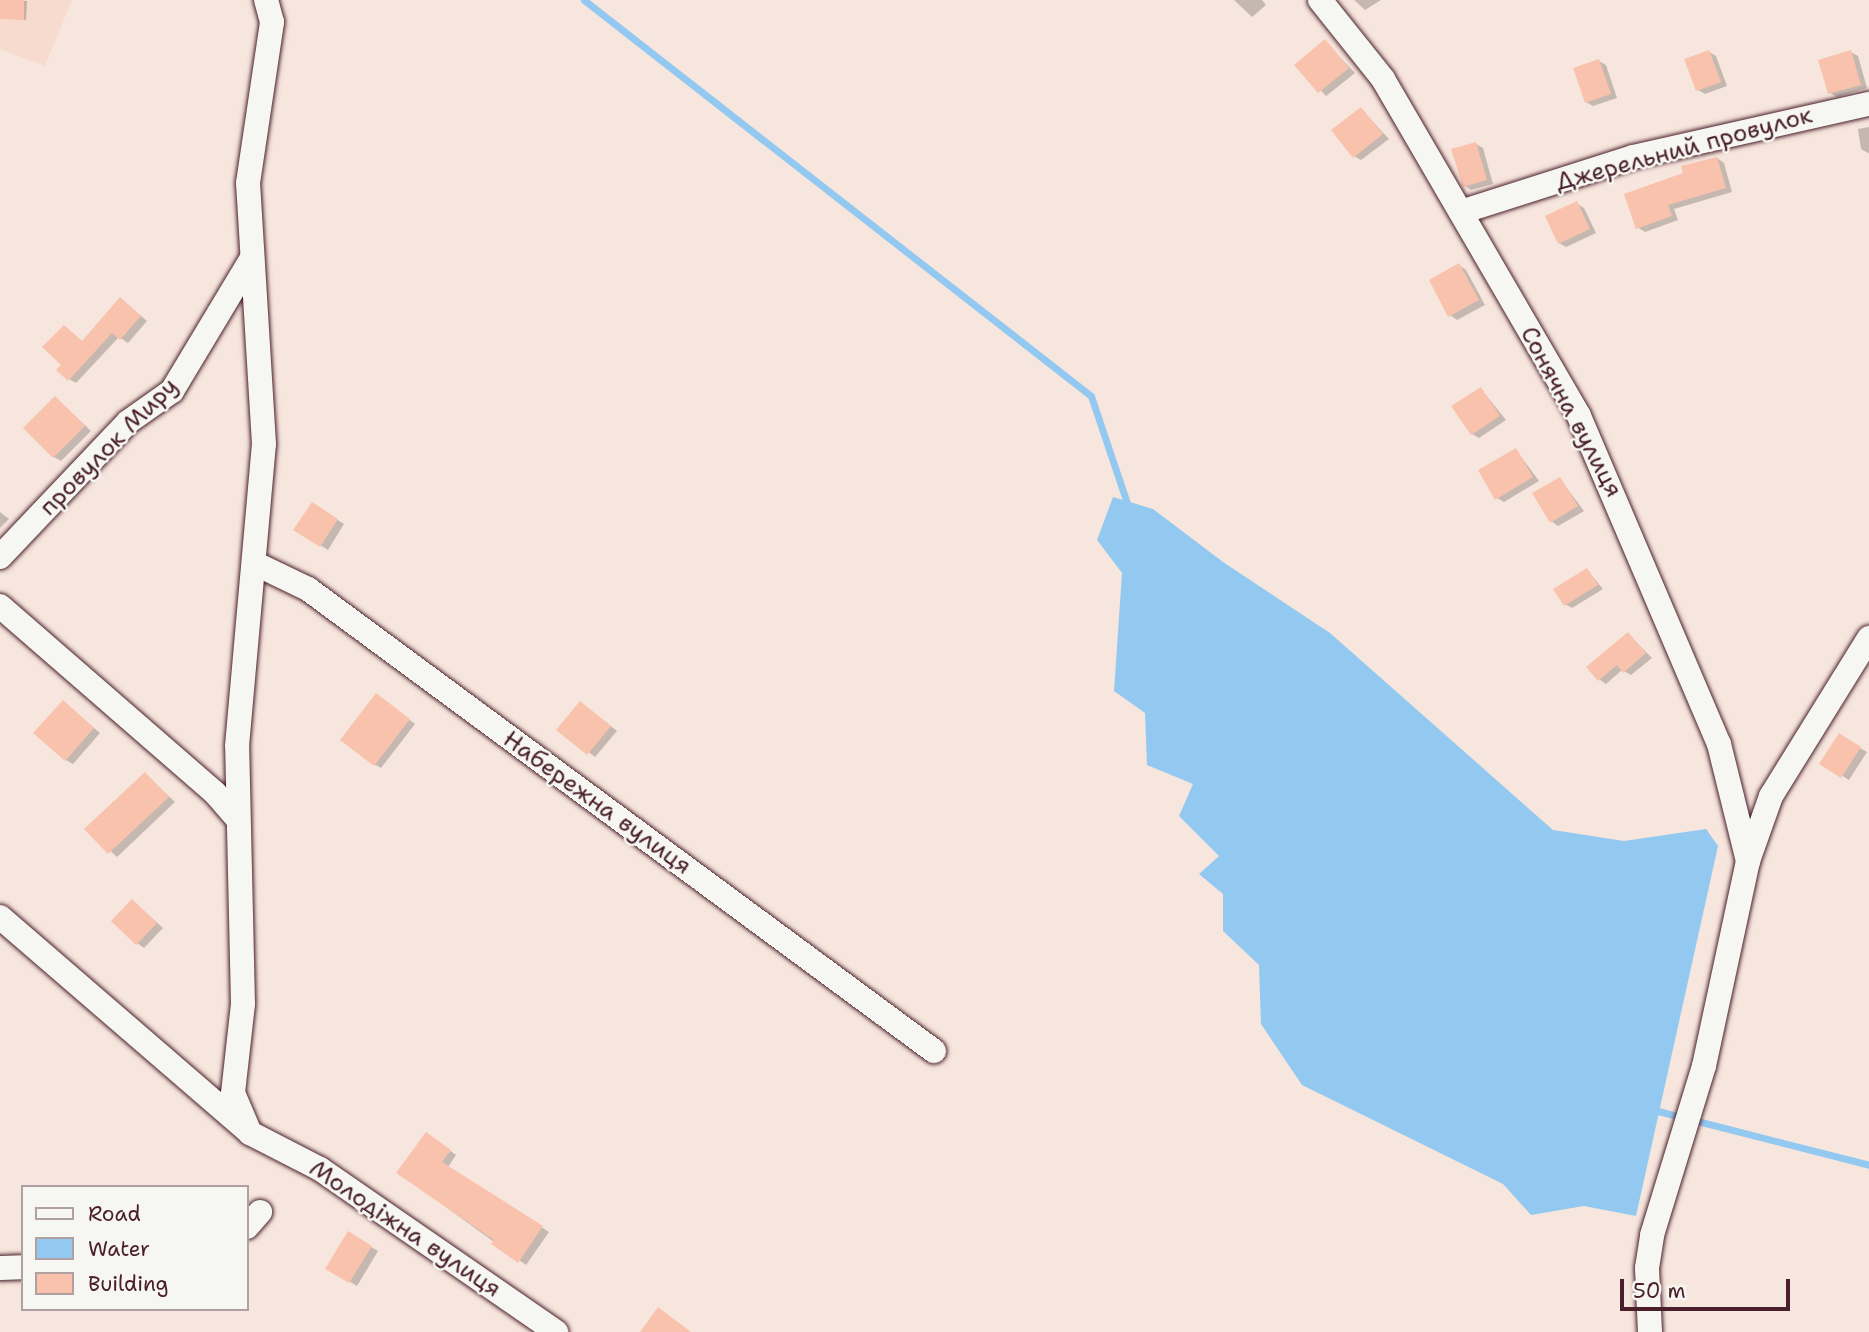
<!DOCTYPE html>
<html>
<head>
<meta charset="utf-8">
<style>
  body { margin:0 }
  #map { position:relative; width:1869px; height:1332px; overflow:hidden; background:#f7e6dd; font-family:"Shantell Sans",sans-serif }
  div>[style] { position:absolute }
  .built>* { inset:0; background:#f8dbcf }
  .water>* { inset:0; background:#93c9f1 }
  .shadow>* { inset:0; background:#0003 }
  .stream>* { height:7px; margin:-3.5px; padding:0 3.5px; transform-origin:3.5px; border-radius:3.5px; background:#93c9f1 }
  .building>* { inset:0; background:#f9c2ad }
  .roads { filter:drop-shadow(0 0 2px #4a1f2b) drop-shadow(0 0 2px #4a1f2b) }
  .minor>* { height:24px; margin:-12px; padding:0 12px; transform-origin:12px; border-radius:12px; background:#f6f6f2 }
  span { translate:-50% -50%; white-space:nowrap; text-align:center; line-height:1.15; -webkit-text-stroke:5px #f6f6f2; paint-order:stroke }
  .street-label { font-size:24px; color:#4a1f2b }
  .legend { position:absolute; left:21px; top:1185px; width:228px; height:126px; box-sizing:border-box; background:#f6f6f2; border:2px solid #b1a0a2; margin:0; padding:9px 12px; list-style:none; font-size:21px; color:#4a1f2b }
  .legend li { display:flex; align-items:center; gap:14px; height:35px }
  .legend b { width:35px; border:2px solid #b1a0a2 }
  .scale { position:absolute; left:1620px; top:1279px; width:170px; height:32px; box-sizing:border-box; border:4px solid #4a1f2b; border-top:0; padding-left:9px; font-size:21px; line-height:24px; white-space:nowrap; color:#4a1f2b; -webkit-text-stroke:5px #f6f6f2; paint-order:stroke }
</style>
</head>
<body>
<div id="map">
  <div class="built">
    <div style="clip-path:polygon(0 0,72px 0,45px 66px,0 49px)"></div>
  </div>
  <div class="water">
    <div style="clip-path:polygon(1113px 497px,1153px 509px,1223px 562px,1330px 633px,1553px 830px,1624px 841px,1706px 829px,1718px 846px,1636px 1216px,1584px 1206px,1531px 1215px,1503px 1184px,1302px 1085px,1261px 1024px,1259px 965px,1223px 931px,1223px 894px,1199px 874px,1219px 856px,1179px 816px,1193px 784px,1147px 765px,1145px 713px,1114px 691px,1122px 573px,1097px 540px)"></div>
  </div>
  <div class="shadow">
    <div style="clip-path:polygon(2px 0,27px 1px,26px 20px,1px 18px)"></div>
    <div style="clip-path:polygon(1234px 0,1262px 0,1266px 5px,1252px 17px)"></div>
    <div style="clip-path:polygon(1354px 0,1381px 0,1365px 10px)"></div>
    <div style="clip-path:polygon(1325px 42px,1355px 73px,1326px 96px,1297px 65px)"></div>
    <div style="clip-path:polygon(1709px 52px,1716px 56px,1727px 86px,1705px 94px,1698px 90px)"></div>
    <div style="clip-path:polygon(1851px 52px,1858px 56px,1867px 88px,1837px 97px,1830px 93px)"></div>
    <div style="clip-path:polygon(1599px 61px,1606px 65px,1617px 98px,1593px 106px,1586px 102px)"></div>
    <div style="clip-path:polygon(1361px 109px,1389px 139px,1361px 160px,1354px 156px)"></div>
    <div style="clip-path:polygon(1869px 127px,1869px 153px,1868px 153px,1861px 149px,1858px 129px)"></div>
    <div style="clip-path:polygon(1476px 144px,1483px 148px,1493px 184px,1471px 190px,1464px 185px)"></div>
    <div style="clip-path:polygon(1717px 158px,1724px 163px,1732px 192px,1674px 209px,1678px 220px,1645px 232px,1637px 227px,1685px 174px)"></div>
    <div style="clip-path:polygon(1576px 203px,1584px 208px,1596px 233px,1566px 247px,1559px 243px)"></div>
    <div style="clip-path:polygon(1459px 265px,1466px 270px,1485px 305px,1457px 320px,1450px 315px)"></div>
    <div style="clip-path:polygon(121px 299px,147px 321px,128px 343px,119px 337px,76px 383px,69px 379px,63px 365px,65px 327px,83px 342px)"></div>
    <div style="clip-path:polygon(1481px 389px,1506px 420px,1479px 438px,1472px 434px)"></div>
    <div style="clip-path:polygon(56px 398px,91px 431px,61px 461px,54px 457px)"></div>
    <div style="clip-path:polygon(1516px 450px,1539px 481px,1504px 502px,1497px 498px)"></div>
    <div style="clip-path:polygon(1560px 479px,1584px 511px,1558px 526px,1551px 521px)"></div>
    <div style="clip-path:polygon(312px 504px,344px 524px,328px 550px,296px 530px)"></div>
    <div style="clip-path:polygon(0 512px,9px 519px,0 528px)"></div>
    <div style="clip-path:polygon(1587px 570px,1603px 589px,1572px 608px,1565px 604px)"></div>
    <div style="clip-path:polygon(1628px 634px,1652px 658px,1631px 675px,1622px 670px,1606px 684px,1599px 679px)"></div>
    <div style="clip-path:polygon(383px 700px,415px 724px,381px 768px,374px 764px)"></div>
    <div style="clip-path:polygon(64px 702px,100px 733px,73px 764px,66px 760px)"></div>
    <div style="clip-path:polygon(581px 703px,617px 731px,595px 757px,559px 729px)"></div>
    <div style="clip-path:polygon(1839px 736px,1867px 752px,1849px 780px,1822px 763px)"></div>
    <div style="clip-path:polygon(145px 774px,175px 802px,117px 857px,87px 829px)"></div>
    <div style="clip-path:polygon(133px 901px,163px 928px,144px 948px,137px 943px)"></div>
    <div style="clip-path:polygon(434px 1139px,456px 1155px,448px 1167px,549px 1232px,526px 1265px,399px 1173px)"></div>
    <div style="clip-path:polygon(348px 1234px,378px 1251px,357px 1286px,327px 1268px)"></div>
  </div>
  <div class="stream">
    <div style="left:584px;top:0;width:643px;rotate:37.99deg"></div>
    <div style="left:1091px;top:396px;width:119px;rotate:71.4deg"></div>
    <div style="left:1650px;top:1109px;width:226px;rotate:14.3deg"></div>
  </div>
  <div class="building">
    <div style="clip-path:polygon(0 0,24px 0,24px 20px,0 19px)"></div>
    <div style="clip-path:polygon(1325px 39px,1349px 68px,1318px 93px,1294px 65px)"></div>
    <div style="clip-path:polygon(1709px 50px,1721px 82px,1696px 91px,1684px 59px)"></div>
    <div style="clip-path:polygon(1851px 50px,1861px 85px,1828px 94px,1818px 60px)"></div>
    <div style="clip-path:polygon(1599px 59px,1611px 94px,1585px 103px,1573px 68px)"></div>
    <div style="clip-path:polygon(1361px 107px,1383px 134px,1353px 158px,1331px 130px)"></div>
    <div style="clip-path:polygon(1476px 142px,1487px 180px,1463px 187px,1451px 149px)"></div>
    <div style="clip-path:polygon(1717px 157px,1726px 188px,1668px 205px,1672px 216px,1636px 229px,1624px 194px,1683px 173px,1681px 166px)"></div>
    <div style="clip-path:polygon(1577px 201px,1590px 229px,1558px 244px,1545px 216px)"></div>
    <div style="clip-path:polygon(1459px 263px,1479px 300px,1448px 317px,1429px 280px)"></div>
    <div style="clip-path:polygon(120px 297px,141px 316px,120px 340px,112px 333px,68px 381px,56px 370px,61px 365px,42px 347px,64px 325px,82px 341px)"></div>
    <div style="clip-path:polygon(1481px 387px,1500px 416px,1471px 435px,1451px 406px)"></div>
    <div style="clip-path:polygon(55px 396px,85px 426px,53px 458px,23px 428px)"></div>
    <div style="clip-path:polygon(1516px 448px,1533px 477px,1495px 500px,1478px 470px)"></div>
    <div style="clip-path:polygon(1560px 477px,1578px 506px,1550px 523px,1532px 493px)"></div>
    <div style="clip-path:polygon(312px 502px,338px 519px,320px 547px,293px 530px)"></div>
    <div style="clip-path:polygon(1587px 568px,1598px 585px,1564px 606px,1553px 589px)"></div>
    <div style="clip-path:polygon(1628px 632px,1646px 653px,1623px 673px,1617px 665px,1598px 681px,1586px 667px)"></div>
    <div style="clip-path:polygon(376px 693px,410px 719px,374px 766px,340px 740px)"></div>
    <div style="clip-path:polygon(63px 700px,94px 728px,65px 761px,33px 733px)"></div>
    <div style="clip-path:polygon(580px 701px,611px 726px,587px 755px,556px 730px)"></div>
    <div style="clip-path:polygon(1839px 733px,1861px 747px,1841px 778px,1819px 764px)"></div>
    <div style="clip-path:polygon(145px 772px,169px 797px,108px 854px,84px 829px)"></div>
    <div style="clip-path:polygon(132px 899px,157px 923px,136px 945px,111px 921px)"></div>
    <div style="clip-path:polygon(426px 1132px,451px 1150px,442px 1162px,543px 1226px,518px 1263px,491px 1244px,494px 1240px,396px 1173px)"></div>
    <div style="clip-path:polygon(348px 1231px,372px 1246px,349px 1283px,325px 1269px)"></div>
    <div style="clip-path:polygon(658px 1307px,691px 1332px,640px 1332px)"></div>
  </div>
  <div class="roads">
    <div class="minor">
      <div style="left:1320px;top:0;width:101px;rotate:51.4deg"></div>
      <div style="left:1383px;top:79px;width:390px;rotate:59.8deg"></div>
      <div style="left:1579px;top:416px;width:357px;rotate:66.9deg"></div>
      <div style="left:1719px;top:744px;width:121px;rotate:76.1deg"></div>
      <div style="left:1461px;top:212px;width:181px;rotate:-17.7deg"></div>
      <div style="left:1633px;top:157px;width:242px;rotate:-12.7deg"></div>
      <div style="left:0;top:557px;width:186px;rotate:-46.5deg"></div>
      <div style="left:128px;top:422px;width:54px;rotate:-35.2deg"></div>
      <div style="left:172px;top:391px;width:155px;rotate:-59deg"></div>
      <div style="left:256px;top:564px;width:58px;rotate:25.7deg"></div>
      <div style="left:308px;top:589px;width:778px;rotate:36.43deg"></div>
      <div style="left:0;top:606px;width:285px;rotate:41deg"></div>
      <div style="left:215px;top:793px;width:35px;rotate:49deg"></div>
      <div style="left:0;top:917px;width:330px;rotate:40.8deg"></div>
      <div style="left:250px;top:1133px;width:79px;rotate:27.2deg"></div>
      <div style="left:320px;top:1169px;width:287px;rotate:34.6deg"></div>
      <div style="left:250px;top:1133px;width:43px;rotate:-113deg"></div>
      <div style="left:233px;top:1093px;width:90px;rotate:-83.6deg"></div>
      <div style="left:243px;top:1004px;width:258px;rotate:-91.3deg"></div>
      <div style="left:237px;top:746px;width:303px;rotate:-84.9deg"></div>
      <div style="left:264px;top:444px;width:261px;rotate:-93.5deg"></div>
      <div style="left:248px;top:183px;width:163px;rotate:-81.5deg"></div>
      <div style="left:272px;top:22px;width:23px;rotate:-105deg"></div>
      <div style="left:247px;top:1227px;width:20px;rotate:-49deg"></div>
      <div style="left:0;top:1268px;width:23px;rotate:-2deg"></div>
      <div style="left:1650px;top:1332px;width:64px;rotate:-92.7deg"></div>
      <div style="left:1647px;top:1268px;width:33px;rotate:-81deg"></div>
      <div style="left:1652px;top:1235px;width:177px;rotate:-72.9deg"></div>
      <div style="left:1704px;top:1066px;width:210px;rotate:-77.9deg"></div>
      <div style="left:1748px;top:861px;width:69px;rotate:-70.5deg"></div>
      <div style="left:1771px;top:796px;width:186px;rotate:-58.2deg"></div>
    </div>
  </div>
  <div class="street-label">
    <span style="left:1684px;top:149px;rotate:-15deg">Джерельний провулок</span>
    <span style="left:1571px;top:412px;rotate:62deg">Сонячна вулиця</span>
    <span style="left:109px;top:447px;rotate:-45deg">провулок Миру</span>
    <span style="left:597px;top:803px;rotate:36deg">Набережна вулиця</span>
    <span style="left:405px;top:1229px;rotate:34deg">Молодіжна вулиця</span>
  </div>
  <ul class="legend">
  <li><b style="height:9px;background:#f6f6f2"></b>Road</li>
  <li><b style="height:19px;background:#93c9f1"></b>Water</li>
  <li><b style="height:19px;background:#f9c2ad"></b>Building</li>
  </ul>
  <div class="scale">50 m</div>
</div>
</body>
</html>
